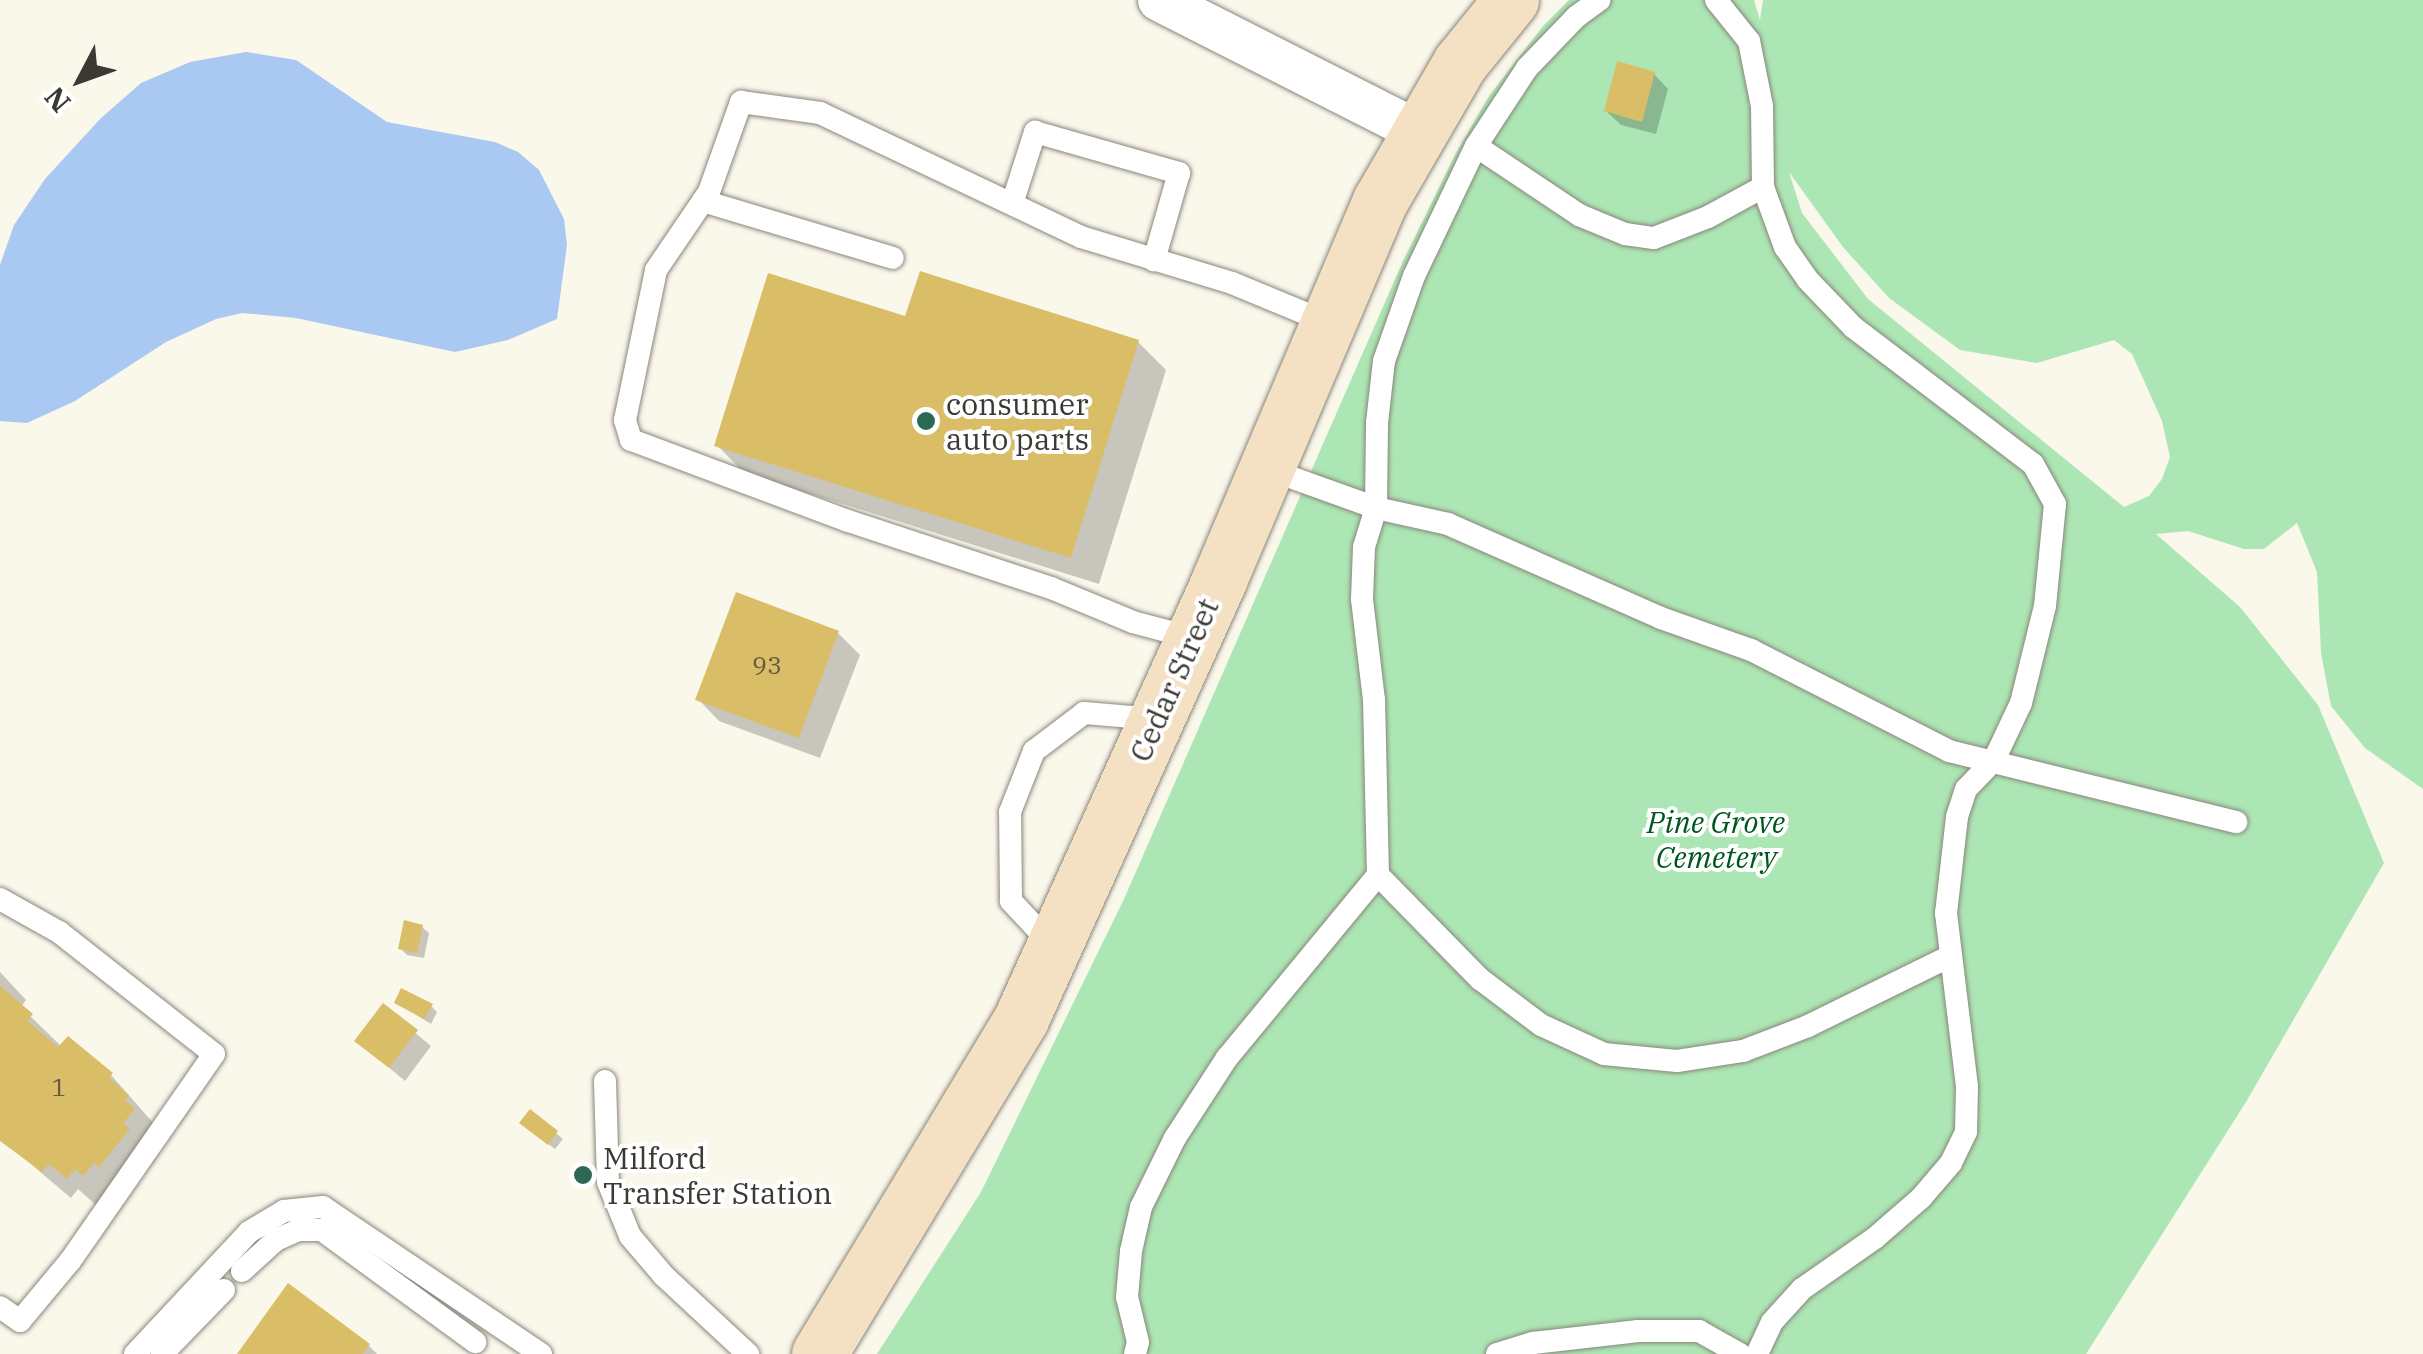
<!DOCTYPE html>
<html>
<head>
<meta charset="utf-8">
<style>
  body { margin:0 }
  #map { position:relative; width:2423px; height:1354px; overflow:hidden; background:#faf7eb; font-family:"IBM Plex Serif",serif }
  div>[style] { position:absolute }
  .green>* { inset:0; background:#ace6b4 }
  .water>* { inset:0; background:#aac9f2 }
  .shadow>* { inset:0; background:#0003 }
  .building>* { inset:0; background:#d9be67 }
  .roads { filter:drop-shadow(0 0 2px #89867b) drop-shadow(0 0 2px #89867b) }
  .service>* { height:22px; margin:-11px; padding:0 11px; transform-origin:11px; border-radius:11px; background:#fff }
  .minor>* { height:42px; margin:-21px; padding:0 21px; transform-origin:21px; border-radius:21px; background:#fff }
  .secondary>* { height:55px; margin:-27.5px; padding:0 27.5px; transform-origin:27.5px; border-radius:27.5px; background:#f4e1c4 }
  .dots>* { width:28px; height:28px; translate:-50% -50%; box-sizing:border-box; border:5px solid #fff; border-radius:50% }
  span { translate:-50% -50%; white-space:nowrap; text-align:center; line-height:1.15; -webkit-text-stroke:8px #fff; paint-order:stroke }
  .number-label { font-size:25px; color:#625a41 }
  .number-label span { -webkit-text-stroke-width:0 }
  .poi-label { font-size:30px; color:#3a3934 }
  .left { translate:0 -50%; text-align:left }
  .street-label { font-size:30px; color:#3a3934 }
  .park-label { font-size:30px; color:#00561f; font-style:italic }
  .north { position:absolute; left:30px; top:30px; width:100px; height:100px; -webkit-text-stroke:8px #fff; paint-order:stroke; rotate:229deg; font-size:28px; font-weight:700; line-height:40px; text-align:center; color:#3a3934 }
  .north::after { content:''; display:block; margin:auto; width:35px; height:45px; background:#3a3934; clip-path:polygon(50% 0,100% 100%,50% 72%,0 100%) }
</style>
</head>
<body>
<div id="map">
  <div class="green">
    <div style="clip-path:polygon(evenodd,1569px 0,1754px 0,1760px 20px,1763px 0,2423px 0,2423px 789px,2365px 748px,2331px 706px,2321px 653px,2317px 572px,2297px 523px,2264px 549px,2244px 549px,2188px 531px,2156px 534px,2240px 607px,2318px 705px,2384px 863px,2246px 1102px,2086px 1354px,877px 1354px,981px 1192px,1124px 899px,1403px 261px,1456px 153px,1489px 96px,1543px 26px,1569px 0,1789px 172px,1843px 247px,1889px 298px,1960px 350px,2037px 363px,2114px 340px,2132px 354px,2162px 421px,2170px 457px,2162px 479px,2149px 496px,2124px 507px,1868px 299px,1802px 213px,1789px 172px)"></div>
  </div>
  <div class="water">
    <div style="clip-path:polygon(246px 52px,296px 60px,387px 122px,495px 142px,518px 152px,539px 170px,564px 219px,567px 245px,557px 319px,508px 340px,455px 352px,296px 318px,242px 313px,216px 319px,166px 342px,75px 401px,27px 423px,0 421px,0 265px,14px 225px,45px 179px,100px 119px,141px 83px,190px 62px)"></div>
  </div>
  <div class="shadow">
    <div style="clip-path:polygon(1654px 74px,1668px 89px,1656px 134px,1621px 125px,1606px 111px)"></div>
    <div style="clip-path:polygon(907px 319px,1138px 342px,1166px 370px,1099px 584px,744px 473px,717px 445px)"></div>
    <div style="clip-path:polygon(838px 633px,860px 655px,820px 758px,719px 721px,698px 699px)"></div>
    <div style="clip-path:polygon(422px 927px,429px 933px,424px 958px,407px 955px,401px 949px)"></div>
    <div style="clip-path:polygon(0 972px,26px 1000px,21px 1007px,62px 1047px,111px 1075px,155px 1125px,150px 1152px,156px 1159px,128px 1192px,96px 1205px,78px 1189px,71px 1198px,0 1138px)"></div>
    <div style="clip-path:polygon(397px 1003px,431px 1006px,437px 1012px,431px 1024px)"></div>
    <div style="clip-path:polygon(383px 1006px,431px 1046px,405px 1081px,357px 1041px)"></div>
    <div style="clip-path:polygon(531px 1113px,563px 1139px,555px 1149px,529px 1130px)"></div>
    <div style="clip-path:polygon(369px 1346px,377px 1354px,240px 1354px)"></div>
  </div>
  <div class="building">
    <div style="clip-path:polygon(1617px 61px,1655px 72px,1642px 122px,1604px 111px)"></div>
    <div style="clip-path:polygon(920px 271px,1139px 340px,1071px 558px,714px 446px,768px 273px,905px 316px)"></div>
    <div style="clip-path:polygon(736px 592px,839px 631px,799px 738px,695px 700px)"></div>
    <div style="clip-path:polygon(404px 920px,423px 925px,417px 953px,398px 949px)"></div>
    <div style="clip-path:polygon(0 986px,33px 1014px,27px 1021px,58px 1047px,68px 1036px,113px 1073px,109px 1078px,129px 1095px,125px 1100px,135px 1109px,123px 1123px,130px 1129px,99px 1167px,94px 1163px,83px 1176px,75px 1169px,67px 1179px,49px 1164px,42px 1172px,0 1141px)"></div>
    <div style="clip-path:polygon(401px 988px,433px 1004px,424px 1019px,394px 1003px)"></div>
    <div style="clip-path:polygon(383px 1003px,418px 1030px,389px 1068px,354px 1041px)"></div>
    <div style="clip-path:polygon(530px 1109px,558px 1131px,548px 1145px,519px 1123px)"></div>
    <div style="clip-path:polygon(288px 1283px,370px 1344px,363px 1354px,237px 1354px)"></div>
  </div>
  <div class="roads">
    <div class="service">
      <div style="left:1716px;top:0;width:53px;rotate:51.2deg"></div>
      <div style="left:1749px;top:41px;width:66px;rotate:78.7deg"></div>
      <div style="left:1762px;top:106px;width:81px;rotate:89.3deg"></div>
      <div style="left:1763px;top:187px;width:64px;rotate:69.9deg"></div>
      <div style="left:1785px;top:247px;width:40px;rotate:55.1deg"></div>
      <div style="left:1808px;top:280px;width:65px;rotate:46.2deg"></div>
      <div style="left:1853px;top:327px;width:226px;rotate:37.3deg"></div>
      <div style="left:2033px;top:464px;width:46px;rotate:61.2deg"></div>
      <div style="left:2055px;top:504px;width:102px;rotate:95.6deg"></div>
      <div style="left:2045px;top:606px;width:100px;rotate:103.9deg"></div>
      <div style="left:2021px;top:703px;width:63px;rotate:115.3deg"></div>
      <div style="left:1994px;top:760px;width:40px;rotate:134deg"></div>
      <div style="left:1966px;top:789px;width:29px;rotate:108deg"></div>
      <div style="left:1957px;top:817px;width:97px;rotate:96.5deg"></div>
      <div style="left:1946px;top:913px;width:175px;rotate:83.1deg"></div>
      <div style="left:1967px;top:1087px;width:45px;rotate:91.3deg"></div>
      <div style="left:1966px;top:1132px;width:34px;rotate:116deg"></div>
      <div style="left:1951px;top:1163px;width:46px;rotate:130.6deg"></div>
      <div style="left:1921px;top:1198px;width:61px;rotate:139deg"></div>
      <div style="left:1875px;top:1238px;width:89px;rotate:145.1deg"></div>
      <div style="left:1802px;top:1289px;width:45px;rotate:132.3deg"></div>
      <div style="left:1772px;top:1322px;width:35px;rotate:115deg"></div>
      <div style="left:1476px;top:146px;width:124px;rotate:33.8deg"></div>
      <div style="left:1579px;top:215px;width:50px;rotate:22.4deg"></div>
      <div style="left:1625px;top:234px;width:29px;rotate:8deg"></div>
      <div style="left:1654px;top:238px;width:58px;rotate:-21.3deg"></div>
      <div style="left:1708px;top:217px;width:63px;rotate:-28.6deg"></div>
      <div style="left:703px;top:201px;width:198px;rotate:16.7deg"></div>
      <div style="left:1012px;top:204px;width:76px;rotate:-72.3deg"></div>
      <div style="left:1035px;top:132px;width:150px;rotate:15.9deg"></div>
      <div style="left:1179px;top:173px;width:91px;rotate:106deg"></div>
      <div style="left:1265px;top:468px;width:118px;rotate:19.8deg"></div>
      <div style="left:1376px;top:508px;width:74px;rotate:12.5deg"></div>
      <div style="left:1448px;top:524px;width:233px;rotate:23.8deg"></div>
      <div style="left:1661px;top:618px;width:96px;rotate:19.6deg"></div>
      <div style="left:1751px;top:650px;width:222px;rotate:27deg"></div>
      <div style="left:1949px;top:751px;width:296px;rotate:13.9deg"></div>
      <div style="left:1193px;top:638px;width:62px;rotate:-165.1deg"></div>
      <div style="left:1133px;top:622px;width:89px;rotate:-157.5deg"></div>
      <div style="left:1051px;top:588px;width:214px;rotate:-161.7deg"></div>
      <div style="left:848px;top:521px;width:232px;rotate:-159.5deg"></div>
      <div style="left:631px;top:440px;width:21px;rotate:-107deg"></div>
      <div style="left:625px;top:420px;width:153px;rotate:-78.3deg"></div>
      <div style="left:656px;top:270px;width:94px;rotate:-55.8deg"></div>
      <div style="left:709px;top:192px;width:96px;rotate:-70.4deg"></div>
      <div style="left:741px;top:102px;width:80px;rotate:7.9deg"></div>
      <div style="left:820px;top:113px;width:289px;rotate:25.4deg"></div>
      <div style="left:1081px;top:237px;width:158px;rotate:16.9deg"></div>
      <div style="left:1232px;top:283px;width:102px;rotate:22.5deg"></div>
      <div style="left:1378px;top:875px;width:146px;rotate:45.6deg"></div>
      <div style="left:1480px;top:979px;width:76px;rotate:37deg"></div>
      <div style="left:1541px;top:1025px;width:69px;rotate:24.7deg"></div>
      <div style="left:1604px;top:1054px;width:73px;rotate:5.5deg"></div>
      <div style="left:1677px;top:1061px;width:67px;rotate:-8.6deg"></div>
      <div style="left:1743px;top:1051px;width:70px;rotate:-21deg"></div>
      <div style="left:1808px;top:1026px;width:156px;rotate:-26.2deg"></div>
      <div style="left:0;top:899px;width:68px;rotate:29.2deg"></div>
      <div style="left:59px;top:932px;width:197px;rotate:38.2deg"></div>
      <div style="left:214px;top:1054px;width:252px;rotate:124.8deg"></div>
      <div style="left:70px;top:1261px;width:78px;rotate:129.8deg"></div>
      <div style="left:20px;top:1321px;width:24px;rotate:-145deg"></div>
      <div style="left:1053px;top:946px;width:62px;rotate:-133deg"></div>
      <div style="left:1011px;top:901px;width:89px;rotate:-90.6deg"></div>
      <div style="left:1010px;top:812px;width:66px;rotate:-68.5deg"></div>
      <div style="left:1034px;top:751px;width:63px;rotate:-37.2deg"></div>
      <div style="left:1084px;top:713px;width:72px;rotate:4.8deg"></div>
      <div style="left:605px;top:1081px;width:101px;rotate:88.3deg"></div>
      <div style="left:608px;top:1182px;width:58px;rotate:67.8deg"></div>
      <div style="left:630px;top:1236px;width:52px;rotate:49.6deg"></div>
      <div style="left:664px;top:1276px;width:115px;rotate:42.9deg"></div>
      <div style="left:242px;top:1271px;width:46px;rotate:-42.4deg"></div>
      <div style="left:276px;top:1240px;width:24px;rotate:-24deg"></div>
      <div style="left:298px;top:1230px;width:24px"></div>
      <div style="left:322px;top:1230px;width:190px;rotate:36.2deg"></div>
      <div style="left:135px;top:1354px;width:167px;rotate:-46.9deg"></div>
      <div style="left:249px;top:1232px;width:41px;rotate:-31deg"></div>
      <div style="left:284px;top:1211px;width:39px;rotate:-6deg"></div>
      <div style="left:323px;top:1207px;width:263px;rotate:34deg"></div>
      <div style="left:162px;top:1354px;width:89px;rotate:-45.9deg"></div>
      <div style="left:1135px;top:1354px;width:12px;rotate:-76deg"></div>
      <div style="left:1138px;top:1342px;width:46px;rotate:-103.7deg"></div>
      <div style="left:1127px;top:1297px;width:46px;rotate:-85deg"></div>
      <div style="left:1131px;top:1251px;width:45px;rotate:-77.2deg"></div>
      <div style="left:1141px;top:1207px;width:77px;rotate:-63.8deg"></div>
      <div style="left:1175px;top:1138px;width:95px;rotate:-57deg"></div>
      <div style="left:1227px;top:1058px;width:237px;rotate:-50.5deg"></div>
      <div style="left:1378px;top:875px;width:175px;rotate:-91.3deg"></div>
      <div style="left:1374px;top:700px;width:102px;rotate:-96.8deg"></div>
      <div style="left:1362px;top:599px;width:52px;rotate:-87.8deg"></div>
      <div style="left:1364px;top:547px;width:41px;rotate:-72.9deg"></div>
      <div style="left:1376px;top:508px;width:85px;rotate:-89.3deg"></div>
      <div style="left:1377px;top:423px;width:62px;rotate:-83.6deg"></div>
      <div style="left:1384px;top:361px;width:90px;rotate:-70.6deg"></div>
      <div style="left:1414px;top:276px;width:144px;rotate:-64.5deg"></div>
      <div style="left:1476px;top:146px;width:93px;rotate:-56.8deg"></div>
      <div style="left:1527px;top:68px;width:71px;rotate:-46.1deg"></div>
      <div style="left:1576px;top:17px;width:29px;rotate:-36deg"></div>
      <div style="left:1497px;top:1354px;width:38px;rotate:-17deg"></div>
      <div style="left:1533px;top:1343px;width:106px;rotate:-6.5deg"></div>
      <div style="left:1638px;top:1331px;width:61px"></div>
      <div style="left:1699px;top:1331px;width:47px;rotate:29.3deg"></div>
    </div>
    <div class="minor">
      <div style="left:1159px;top:0;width:289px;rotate:26.9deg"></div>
    </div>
    <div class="secondary">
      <div style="left:819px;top:1354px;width:391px;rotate:-58.9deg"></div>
      <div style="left:1021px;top:1019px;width:482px;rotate:-65.7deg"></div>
      <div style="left:1219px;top:580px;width:412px;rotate:-67deg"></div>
      <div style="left:1380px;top:201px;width:160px;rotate:-59.9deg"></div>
      <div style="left:1460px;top:63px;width:81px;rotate:-51deg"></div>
    </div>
  </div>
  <div class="dots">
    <div style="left:926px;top:421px;background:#2b6956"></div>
    <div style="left:583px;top:1175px;background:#2b6956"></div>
  </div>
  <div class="number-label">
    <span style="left:767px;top:665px">93</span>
    <span style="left:59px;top:1087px">1</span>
  </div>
  <div class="poi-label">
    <span class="left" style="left:946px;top:421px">consumer<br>auto parts</span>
    <span class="left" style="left:603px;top:1175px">Milford<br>Transfer Station</span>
  </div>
  <div class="street-label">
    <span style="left:1174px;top:680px;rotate:-66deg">Cedar Street</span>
  </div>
  <div class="park-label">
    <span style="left:1716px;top:839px">Pine Grove<br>Cemetery</span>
  </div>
  <div class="north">N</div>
</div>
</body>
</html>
